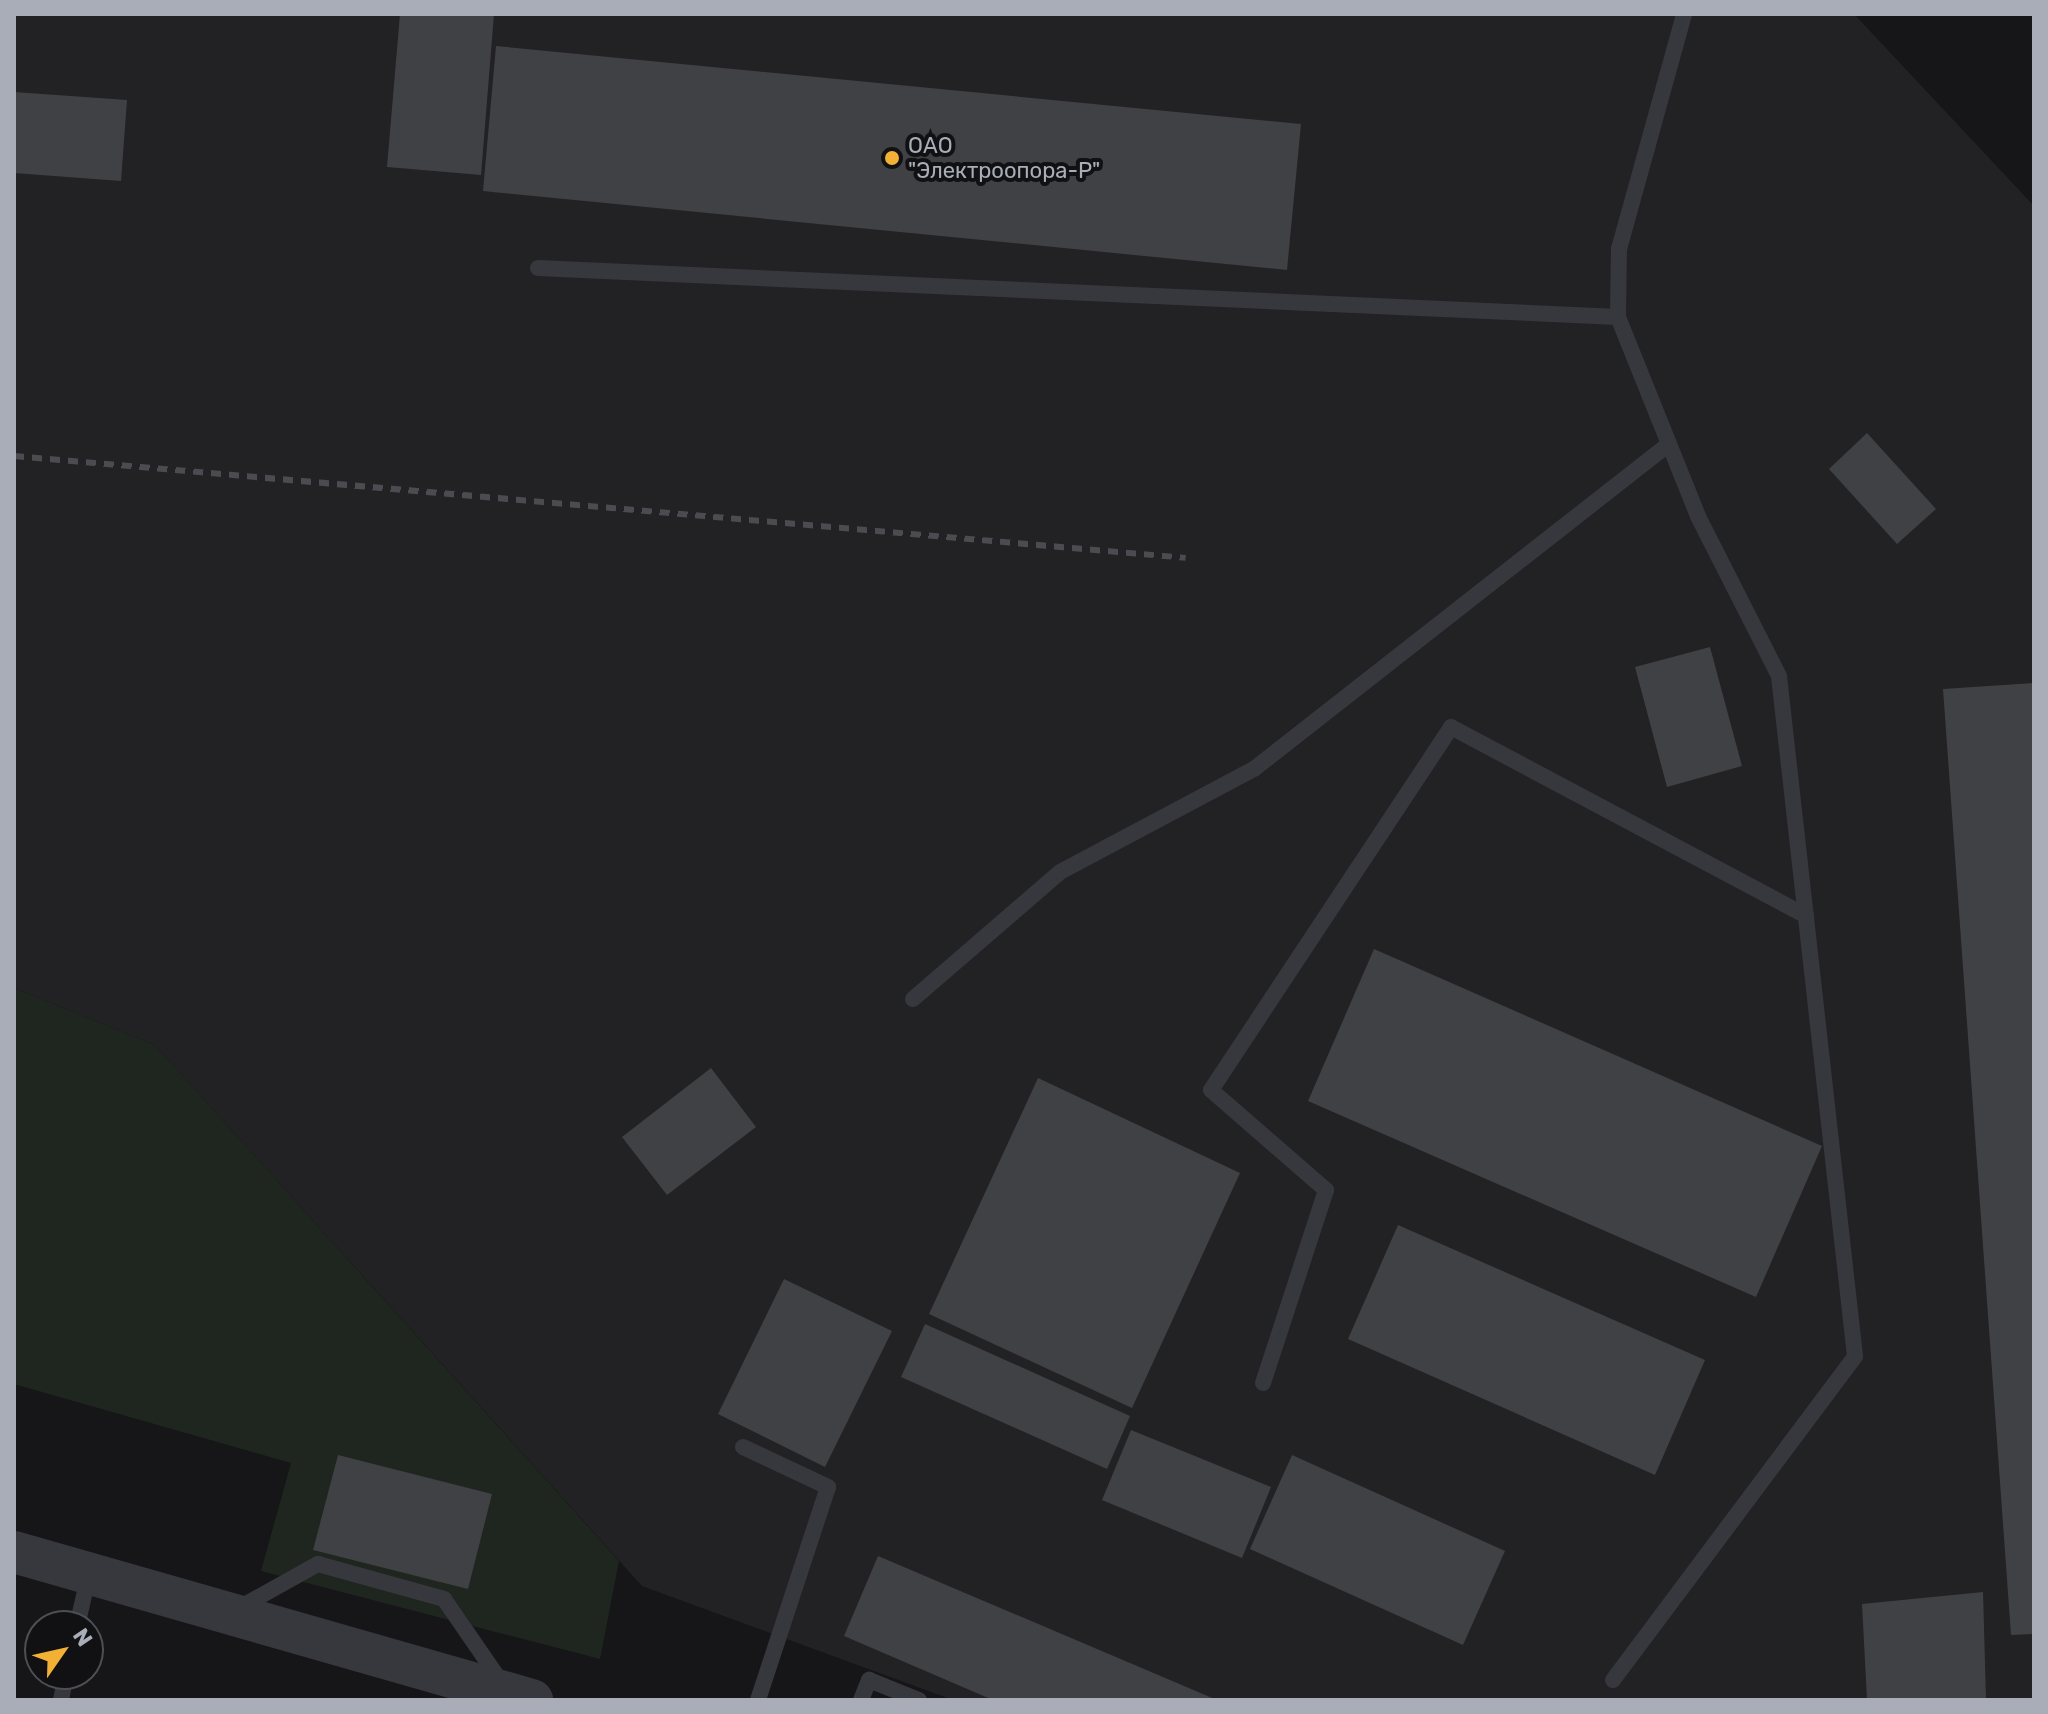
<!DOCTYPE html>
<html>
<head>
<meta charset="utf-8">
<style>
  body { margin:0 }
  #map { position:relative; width:2048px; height:1714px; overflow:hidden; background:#161618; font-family:Rubik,sans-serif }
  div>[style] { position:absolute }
  .built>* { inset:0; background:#222225 }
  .green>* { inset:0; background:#1e261f }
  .building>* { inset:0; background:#404145 }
  .service>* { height:16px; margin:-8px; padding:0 8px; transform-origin:8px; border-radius:8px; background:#37383d }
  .tertiary>* { height:42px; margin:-21px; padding:0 21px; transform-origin:21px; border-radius:21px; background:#37383d }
  .rail>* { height:6px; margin-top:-3px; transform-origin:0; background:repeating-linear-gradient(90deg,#4a4c52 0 10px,transparent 0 18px) }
  .dots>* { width:22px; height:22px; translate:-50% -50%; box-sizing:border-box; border:4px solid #111113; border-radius:50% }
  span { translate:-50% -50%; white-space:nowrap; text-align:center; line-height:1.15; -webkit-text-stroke:8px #111113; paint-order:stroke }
  .poi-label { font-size:22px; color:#a8adb8 }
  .left { translate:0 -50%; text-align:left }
  .frame { position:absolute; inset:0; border:16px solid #a8adb8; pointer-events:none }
  .north { position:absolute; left:24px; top:1610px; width:80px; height:80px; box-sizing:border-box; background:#111113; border:2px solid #4d4f55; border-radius:50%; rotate:56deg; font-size:22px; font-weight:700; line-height:32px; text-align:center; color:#a8adb8 }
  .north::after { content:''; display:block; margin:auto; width:28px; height:36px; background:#f2b134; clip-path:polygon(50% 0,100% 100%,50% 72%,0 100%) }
</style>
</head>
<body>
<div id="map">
  <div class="built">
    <div style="clip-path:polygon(14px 14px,1854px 14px,2034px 206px,2034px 1700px,953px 1700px,642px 1586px,155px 1045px,14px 988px)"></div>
  </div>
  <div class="green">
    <div style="clip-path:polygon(14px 988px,155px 1045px,619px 1561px,600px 1659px,261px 1571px,291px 1463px,14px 1384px)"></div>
  </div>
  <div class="building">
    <div style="clip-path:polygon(400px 14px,494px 14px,481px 175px,387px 167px)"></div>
    <div style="clip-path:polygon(496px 46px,1301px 124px,1287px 270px,483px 191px)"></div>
    <div style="clip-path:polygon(14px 92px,127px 100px,121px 181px,14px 173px)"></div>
    <div style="clip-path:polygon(1867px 433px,1936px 509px,1897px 544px,1829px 469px)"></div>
    <div style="clip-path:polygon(1710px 647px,1742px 766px,1667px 787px,1635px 667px)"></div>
    <div style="clip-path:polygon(2034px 683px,2034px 1634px,2011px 1635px,1943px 689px)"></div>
    <div style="clip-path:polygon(1374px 949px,1822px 1146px,1756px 1297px,1308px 1101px)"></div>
    <div style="clip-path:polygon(711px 1068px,756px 1127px,667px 1195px,622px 1137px)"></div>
    <div style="clip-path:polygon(1038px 1078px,1240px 1173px,1132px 1408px,929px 1314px)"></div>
    <div style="clip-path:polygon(1398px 1225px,1705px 1360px,1655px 1475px,1348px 1339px)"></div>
    <div style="clip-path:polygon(784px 1279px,892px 1331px,825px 1467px,718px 1414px)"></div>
    <div style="clip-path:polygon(925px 1324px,1130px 1416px,1107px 1469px,901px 1377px)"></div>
    <div style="clip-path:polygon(1131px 1430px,1271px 1487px,1242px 1558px,1102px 1500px)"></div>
    <div style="clip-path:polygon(338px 1455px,492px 1494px,468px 1589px,313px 1550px)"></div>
    <div style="clip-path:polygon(1292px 1455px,1505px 1551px,1463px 1645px,1250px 1549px)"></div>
    <div style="clip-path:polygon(878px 1556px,1217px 1700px,993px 1700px,844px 1636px)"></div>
    <div style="clip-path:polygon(1983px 1592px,1986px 1700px,1867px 1700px,1862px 1604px)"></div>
  </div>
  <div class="service">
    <div style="left:538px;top:268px;width:1081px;rotate:2.6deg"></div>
    <div style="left:913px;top:999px;width:194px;rotate:-40.8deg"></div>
    <div style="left:1060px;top:872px;width:220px;rotate:-28deg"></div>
    <div style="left:1254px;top:769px;width:527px;rotate:-38.07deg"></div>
    <div style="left:1263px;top:1383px;width:203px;rotate:-71.9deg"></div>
    <div style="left:1326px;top:1190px;width:152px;rotate:-139deg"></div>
    <div style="left:1211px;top:1090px;width:435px;rotate:-56.5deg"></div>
    <div style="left:1451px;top:727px;width:402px;rotate:28deg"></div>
    <div style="left:743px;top:1447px;width:94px;rotate:25.2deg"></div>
    <div style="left:828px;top:1487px;width:224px;rotate:108.2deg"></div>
    <div style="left:237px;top:1609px;width:93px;rotate:-29.1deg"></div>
    <div style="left:318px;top:1564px;width:131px;rotate:15.5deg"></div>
    <div style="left:444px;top:1599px;width:102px;rotate:55.4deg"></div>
    <div style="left:77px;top:1626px;width:53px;rotate:-77deg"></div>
    <div style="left:1613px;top:1680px;width:404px;rotate:-53.2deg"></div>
    <div style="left:1855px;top:1356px;width:684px;rotate:-96.38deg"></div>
    <div style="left:1779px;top:676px;width:179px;rotate:-116.9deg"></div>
    <div style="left:1698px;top:516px;width:214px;rotate:-111.9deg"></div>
    <div style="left:1618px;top:317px;width:68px;rotate:-89.2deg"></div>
    <div style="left:1619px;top:249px;width:244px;rotate:-74.5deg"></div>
    <div style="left:61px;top:1700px;width:26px;rotate:-79deg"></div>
    <div style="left:861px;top:1700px;width:22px;rotate:-68deg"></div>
    <div style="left:869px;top:1680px;width:54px;rotate:21.8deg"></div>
  </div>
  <div class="tertiary">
    <div style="left:14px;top:1552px;width:539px;rotate:15.95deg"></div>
  </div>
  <div class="rail">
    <div style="left:14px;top:456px;width:1176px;rotate:4.97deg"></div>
  </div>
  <div class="dots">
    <div style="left:892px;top:158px;background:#f2b134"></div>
  </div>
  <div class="poi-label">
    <span class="left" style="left:908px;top:158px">ОАО<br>"Электроопора-Р"</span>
  </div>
  <div class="frame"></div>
  <div class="north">N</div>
</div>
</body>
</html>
